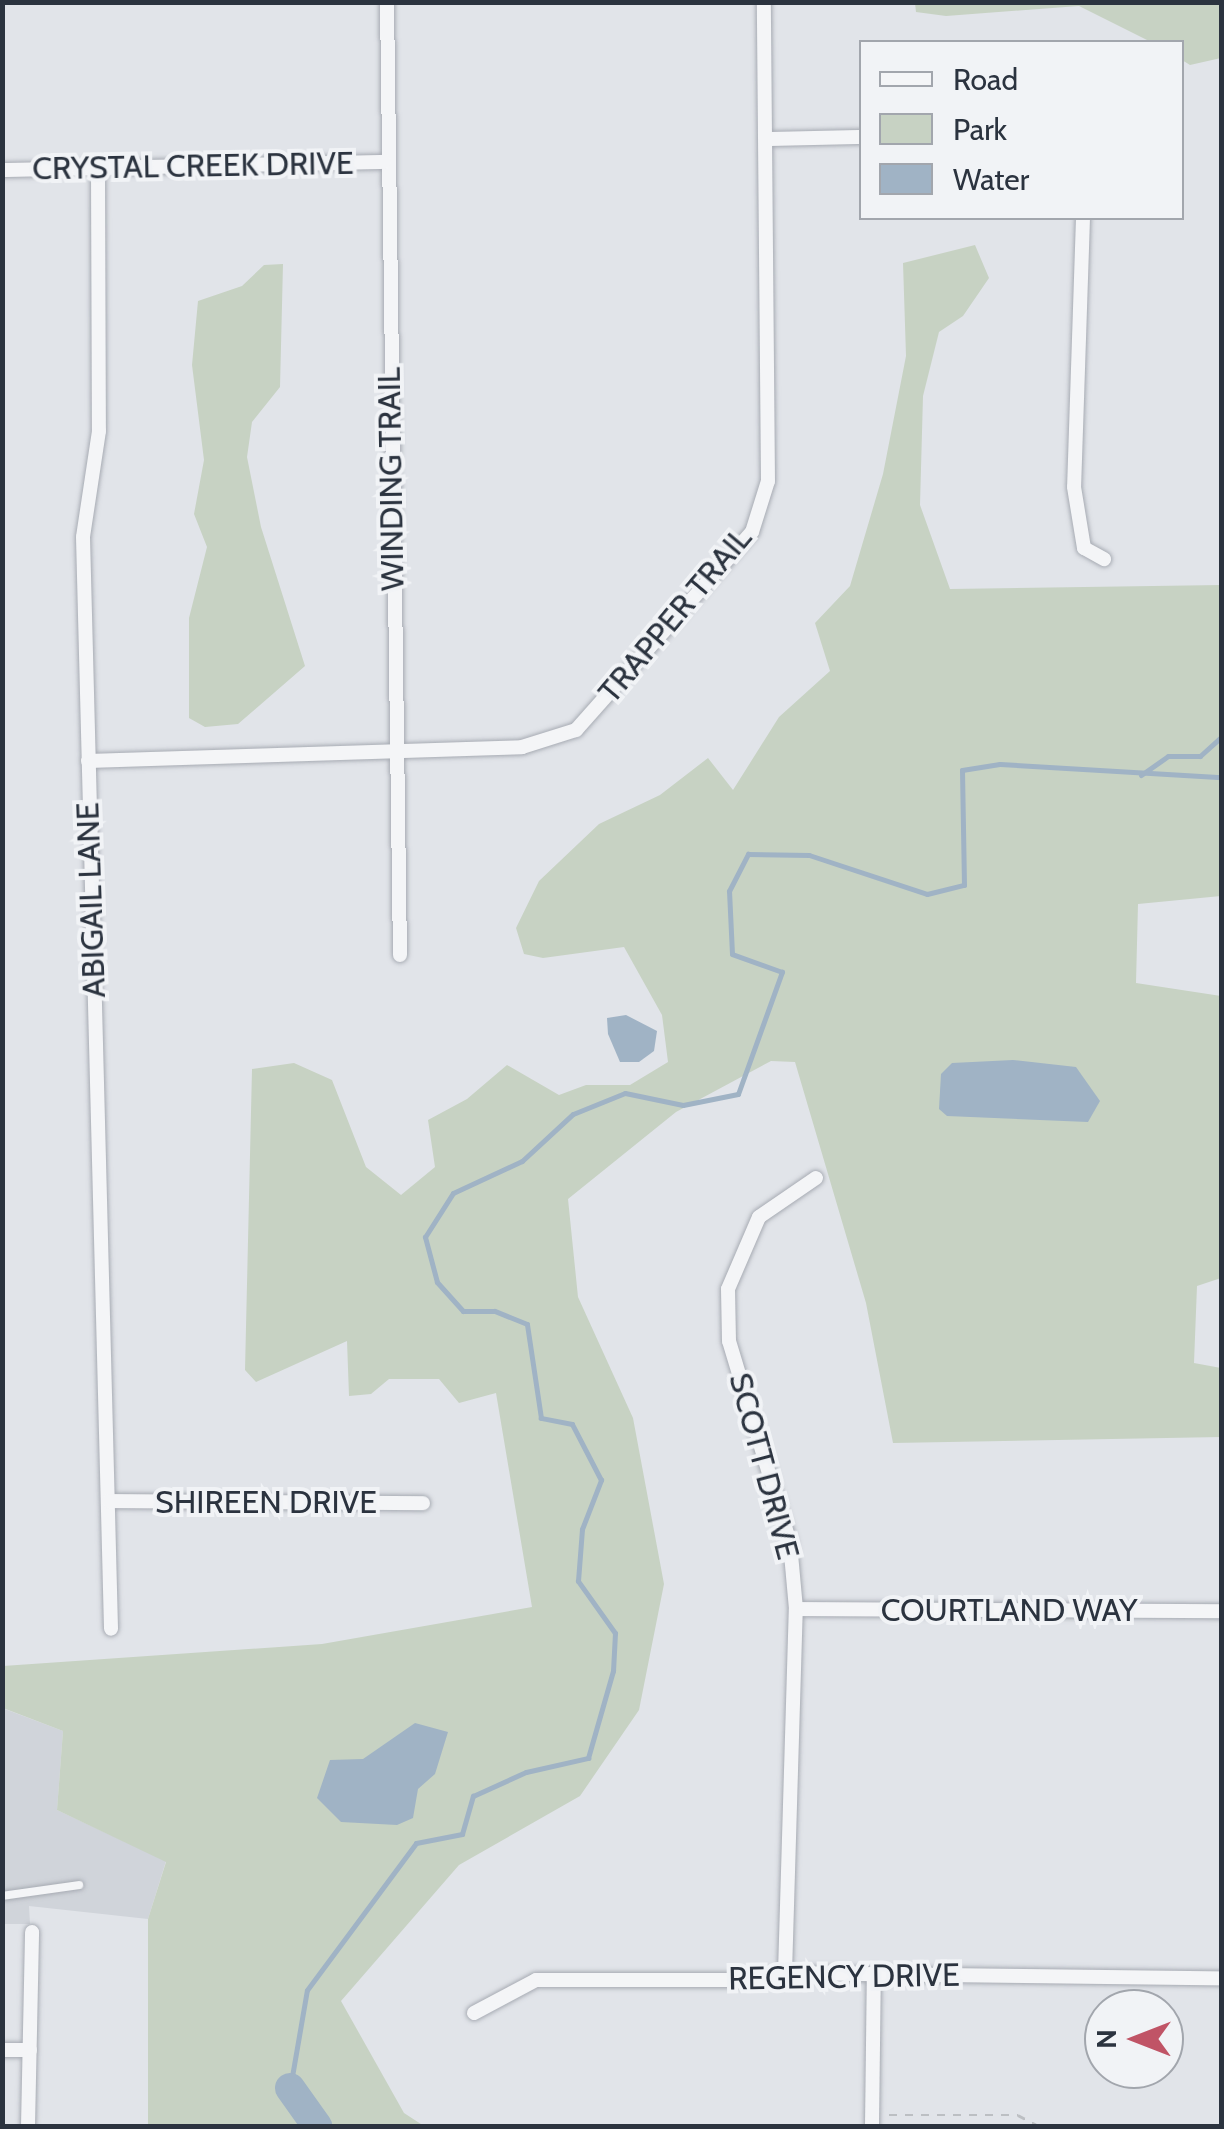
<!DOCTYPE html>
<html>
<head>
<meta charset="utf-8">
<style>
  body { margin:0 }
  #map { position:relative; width:1224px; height:2129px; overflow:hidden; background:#e1e4e9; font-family:Cabin,sans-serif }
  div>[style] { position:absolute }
  .built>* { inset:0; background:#d0d4da }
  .green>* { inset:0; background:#c7d2c3 }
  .water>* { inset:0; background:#a0b3c5 }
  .stream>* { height:5px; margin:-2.5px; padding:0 2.5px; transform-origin:2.5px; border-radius:2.5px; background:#a0b3c5 }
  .river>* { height:30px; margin:-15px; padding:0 15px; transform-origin:15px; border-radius:15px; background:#a0b3c5 }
  .path>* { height:2.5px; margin-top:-1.25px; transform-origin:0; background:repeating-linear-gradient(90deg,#bcbfc3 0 8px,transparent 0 16px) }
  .roads { filter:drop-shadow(0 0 2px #a7abb3) drop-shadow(0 0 2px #a7abb3) }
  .lane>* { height:8px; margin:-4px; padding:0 4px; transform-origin:4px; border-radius:4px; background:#f4f5f7 }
  .street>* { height:14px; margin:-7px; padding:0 7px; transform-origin:7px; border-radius:7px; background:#f4f5f7 }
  span { translate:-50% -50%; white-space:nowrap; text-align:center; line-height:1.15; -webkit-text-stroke:8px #f1f3f6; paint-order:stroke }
  .street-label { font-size:32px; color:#2b333f }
  .frame { position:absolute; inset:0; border:5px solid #2b333f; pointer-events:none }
  .legend { position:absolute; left:859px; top:40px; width:325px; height:180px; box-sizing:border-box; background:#f1f3f6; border:2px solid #a2a6ad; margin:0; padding:12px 18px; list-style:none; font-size:30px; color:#2b333f }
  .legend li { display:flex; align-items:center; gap:20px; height:50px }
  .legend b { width:50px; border:2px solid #a2a6ad }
  .north { position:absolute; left:1084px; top:1989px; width:100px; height:100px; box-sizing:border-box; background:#f1f3f6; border:2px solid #a2a6ad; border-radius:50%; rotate:270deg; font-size:28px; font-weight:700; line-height:40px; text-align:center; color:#2b333f }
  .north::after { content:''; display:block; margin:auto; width:35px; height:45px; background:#c05466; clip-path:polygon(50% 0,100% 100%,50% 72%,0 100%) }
</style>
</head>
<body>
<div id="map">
  <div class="built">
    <div style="clip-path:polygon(2px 1708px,63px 1731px,57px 1810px,166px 1861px,148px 1919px,29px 1906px,30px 1924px,3px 1924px)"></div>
  </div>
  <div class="green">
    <div style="clip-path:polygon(915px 3px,1221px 3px,1221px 58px,1190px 65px,1182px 60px,1182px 42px,1151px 42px,1079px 6px,946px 16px,916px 12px)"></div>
    <div style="clip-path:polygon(975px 245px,989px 278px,963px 316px,939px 332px,923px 396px,920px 505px,950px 589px,1221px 585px,1221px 896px,1138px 904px,1136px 983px,1221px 996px,1221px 1278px,1197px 1286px,1194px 1363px,1221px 1368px,1221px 1437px,893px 1443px,866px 1303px,795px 1062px,771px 1061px,676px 1112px,568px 1199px,578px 1297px,633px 1418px,664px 1584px,639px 1710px,580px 1796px,459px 1865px,341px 2001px,404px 2113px,424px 2126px,148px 2126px,148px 1919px,166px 1862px,57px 1810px,63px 1731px,3px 1708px,3px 1666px,322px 1644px,532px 1607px,496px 1393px,459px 1403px,439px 1379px,389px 1379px,371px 1394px,349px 1396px,347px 1341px,256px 1382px,245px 1370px,252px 1069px,294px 1063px,332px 1080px,366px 1167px,401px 1195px,435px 1167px,428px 1120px,467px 1099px,507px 1065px,559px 1095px,586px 1085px,630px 1085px,668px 1062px,662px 1015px,624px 947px,543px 958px,524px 954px,516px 928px,539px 881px,599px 824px,660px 795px,708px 758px,733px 790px,779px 717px,830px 671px,815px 623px,850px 586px,883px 474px,906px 356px,903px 263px)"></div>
    <div style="clip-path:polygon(283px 264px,280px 387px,252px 422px,247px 457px,261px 527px,305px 666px,238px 724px,205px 727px,189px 718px,189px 618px,207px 547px,194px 514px,204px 460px,192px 365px,198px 301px,242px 286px,264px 265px)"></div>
  </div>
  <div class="water">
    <div style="clip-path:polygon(626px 1015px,657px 1031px,654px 1051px,639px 1062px,620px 1062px,608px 1034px,607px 1018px)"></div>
    <div style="clip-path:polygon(1013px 1060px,1076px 1067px,1100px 1101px,1088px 1122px,947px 1116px,939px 1109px,941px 1074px,952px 1063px)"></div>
    <div style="clip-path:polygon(415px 1723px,448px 1732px,435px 1774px,418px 1789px,413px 1818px,397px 1825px,341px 1822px,317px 1798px,330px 1760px,363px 1759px)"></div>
  </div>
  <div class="stream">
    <div style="left:1141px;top:775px;width:33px;rotate:-35deg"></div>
    <div style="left:1168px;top:756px;width:32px"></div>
    <div style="left:1200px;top:756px;width:30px;rotate:-42deg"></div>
    <div style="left:290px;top:2088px;width:99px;rotate:-80.2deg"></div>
    <div style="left:307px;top:1990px;width:183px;rotate:-53.4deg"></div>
    <div style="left:416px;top:1843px;width:47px;rotate:-11.1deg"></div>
    <div style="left:462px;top:1834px;width:40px;rotate:-74deg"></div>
    <div style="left:473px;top:1796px;width:58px;rotate:-24.4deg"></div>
    <div style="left:526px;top:1772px;width:64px;rotate:-12.7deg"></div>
    <div style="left:588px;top:1758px;width:91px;rotate:-74deg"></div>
    <div style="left:613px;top:1671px;width:38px;rotate:-87deg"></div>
    <div style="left:615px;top:1633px;width:64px;rotate:-125.4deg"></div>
    <div style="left:578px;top:1581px;width:52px;rotate:-85.6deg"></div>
    <div style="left:582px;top:1529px;width:53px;rotate:-68.8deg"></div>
    <div style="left:601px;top:1480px;width:63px;rotate:-117.4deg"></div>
    <div style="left:572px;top:1424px;width:32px;rotate:-169deg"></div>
    <div style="left:541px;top:1418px;width:95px;rotate:-98.5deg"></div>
    <div style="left:527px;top:1324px;width:35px;rotate:-158deg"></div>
    <div style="left:494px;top:1311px;width:31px;rotate:180deg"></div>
    <div style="left:463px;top:1311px;width:39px;rotate:-132deg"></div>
    <div style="left:437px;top:1282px;width:47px;rotate:-104.9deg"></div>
    <div style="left:425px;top:1237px;width:52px;rotate:-57.5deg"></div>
    <div style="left:453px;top:1193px;width:76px;rotate:-24.9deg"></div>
    <div style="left:522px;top:1161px;width:69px;rotate:-42.7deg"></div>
    <div style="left:573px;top:1114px;width:56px;rotate:-22deg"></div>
    <div style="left:625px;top:1093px;width:59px;rotate:11.7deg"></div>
    <div style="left:683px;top:1105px;width:56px;rotate:-11.3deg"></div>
    <div style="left:738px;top:1094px;width:130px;rotate:-70.2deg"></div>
    <div style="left:782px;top:972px;width:53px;rotate:-160.2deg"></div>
    <div style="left:732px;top:954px;width:63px;rotate:-92.7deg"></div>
    <div style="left:729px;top:891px;width:42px;rotate:-62.8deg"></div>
    <div style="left:748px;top:854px;width:61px;rotate:0.9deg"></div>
    <div style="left:809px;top:855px;width:124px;rotate:18.3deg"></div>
    <div style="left:927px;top:894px;width:38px;rotate:-14deg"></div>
    <div style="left:964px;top:885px;width:115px;rotate:-91deg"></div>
    <div style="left:962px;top:770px;width:38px;rotate:-9deg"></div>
    <div style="left:1000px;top:764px;width:222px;rotate:3.4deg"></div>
  </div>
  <div class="river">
    <div style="left:290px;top:2088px;width:47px;rotate:54.6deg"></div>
  </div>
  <div class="path">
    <div style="left:889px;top:2115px;width:129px"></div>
    <div style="left:1018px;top:2115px;width:24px;rotate:28deg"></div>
  </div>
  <div class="roads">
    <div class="lane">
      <div style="left:2px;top:1896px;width:78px;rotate:-8.1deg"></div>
    </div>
    <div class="street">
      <div style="left:387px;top:2px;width:953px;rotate:89.22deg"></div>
      <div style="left:766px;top:139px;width:96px;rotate:-1.2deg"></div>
      <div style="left:2px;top:170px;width:382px;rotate:-1.2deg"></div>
      <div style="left:98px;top:171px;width:260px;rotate:89.8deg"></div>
      <div style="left:99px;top:431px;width:107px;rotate:98.6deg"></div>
      <div style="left:83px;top:537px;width:1092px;rotate:88.53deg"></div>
      <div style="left:1083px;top:218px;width:269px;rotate:91.9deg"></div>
      <div style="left:1074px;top:487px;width:62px;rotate:80.7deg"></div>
      <div style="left:1084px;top:548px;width:23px;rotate:29deg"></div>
      <div style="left:88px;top:761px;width:434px;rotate:-1.8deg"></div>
      <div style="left:522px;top:747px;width:57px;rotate:-17.5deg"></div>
      <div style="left:576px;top:730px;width:265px;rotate:-48.4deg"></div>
      <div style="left:752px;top:532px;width:53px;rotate:-72.6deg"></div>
      <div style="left:768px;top:481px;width:479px;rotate:-90.5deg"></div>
      <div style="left:109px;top:1501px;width:314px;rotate:0.4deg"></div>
      <div style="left:796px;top:1609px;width:426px;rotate:0.3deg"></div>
      <div style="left:785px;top:1973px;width:364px;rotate:-88.3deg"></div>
      <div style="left:796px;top:1609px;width:66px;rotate:-95.2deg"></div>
      <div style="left:790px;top:1543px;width:211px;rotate:-106.8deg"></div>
      <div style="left:729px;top:1341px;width:52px;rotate:-91.1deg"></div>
      <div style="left:728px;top:1289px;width:78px;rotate:-66.7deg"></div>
      <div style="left:759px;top:1217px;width:69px;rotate:-34.4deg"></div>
      <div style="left:474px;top:2013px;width:70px;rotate:-28deg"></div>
      <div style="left:536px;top:1980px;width:206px"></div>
      <div style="left:742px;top:1980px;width:44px;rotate:-9.2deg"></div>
      <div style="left:785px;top:1973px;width:437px;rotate:0.7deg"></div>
      <div style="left:2px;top:2050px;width:28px"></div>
      <div style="left:28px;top:2126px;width:194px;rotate:-88.8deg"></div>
      <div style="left:872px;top:2126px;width:153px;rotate:-89.3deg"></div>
    </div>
  </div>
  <div class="street-label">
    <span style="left:193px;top:166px;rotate:-1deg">CRYSTAL CREEK DRIVE</span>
    <span style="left:391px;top:479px;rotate:-91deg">WINDING TRAIL</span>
    <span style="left:675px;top:615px;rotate:-50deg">TRAPPER TRAIL</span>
    <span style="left:91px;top:900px;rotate:-92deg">ABIGAIL LANE</span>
    <span style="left:764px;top:1466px;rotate:75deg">SCOTT DRIVE</span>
    <span style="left:266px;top:1502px">SHIREEN DRIVE</span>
    <span style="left:1009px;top:1610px">COURTLAND WAY</span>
    <span style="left:844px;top:1977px;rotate:-1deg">REGENCY DRIVE</span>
  </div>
  <div class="frame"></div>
  <ul class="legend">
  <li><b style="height:12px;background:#f4f5f7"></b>Road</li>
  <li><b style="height:28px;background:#c7d2c3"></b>Park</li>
  <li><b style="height:28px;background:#a0b3c5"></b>Water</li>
  </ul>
  <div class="north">N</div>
</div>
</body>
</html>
